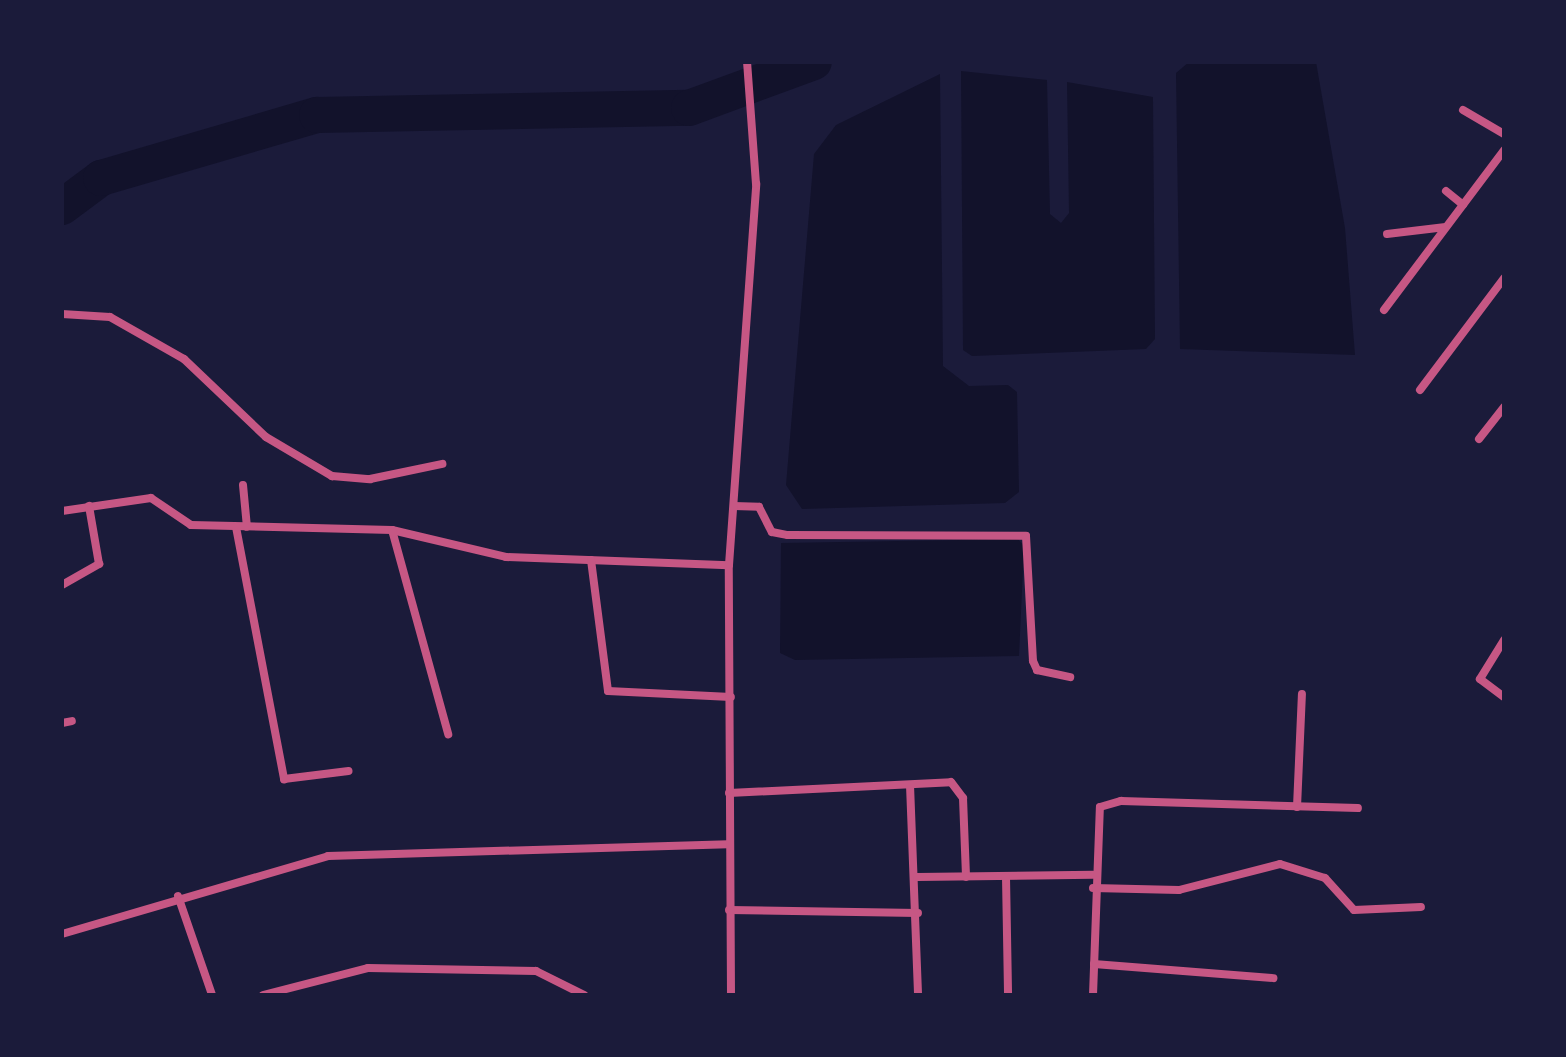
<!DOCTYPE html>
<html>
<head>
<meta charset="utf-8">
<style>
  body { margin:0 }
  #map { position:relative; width:1566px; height:1057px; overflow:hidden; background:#1b1b3a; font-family:Commissioner,sans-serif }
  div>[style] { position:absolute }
  .water>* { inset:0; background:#12122b }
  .river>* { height:36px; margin:-18px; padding:0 18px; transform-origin:18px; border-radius:18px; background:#12122b }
  .minor>* { height:8px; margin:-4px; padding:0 4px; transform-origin:4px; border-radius:4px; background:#c65784 }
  span { translate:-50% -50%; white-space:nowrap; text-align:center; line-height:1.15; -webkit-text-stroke:6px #1b1b3a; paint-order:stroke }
  .frame { position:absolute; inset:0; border:64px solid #1b1b3a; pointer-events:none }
</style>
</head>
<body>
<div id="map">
  <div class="water">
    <div style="clip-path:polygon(1189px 62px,1316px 62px,1345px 228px,1355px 355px,1180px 349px,1176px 73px)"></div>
    <div style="clip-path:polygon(961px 71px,1047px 80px,1050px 214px,1061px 223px,1069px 213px,1067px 82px,1153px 97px,1155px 339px,1146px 349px,972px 356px,963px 350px)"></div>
    <div style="clip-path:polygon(940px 74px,943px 366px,969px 386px,1008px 385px,1017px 392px,1019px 492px,1005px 503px,802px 509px,786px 485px,814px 154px,836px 125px)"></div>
    <div style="clip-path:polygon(1018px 539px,1024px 546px,1019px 656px,795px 660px,780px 653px,781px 543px)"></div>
  </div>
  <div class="river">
    <div style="left:62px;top:207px;width:49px;rotate:-36.6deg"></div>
    <div style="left:101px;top:178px;width:225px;rotate:-16.3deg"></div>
    <div style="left:317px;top:115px;width:372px;rotate:-1.1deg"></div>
    <div style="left:689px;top:108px;width:133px;rotate:-20.2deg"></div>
  </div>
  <div class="minor">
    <div style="left:1463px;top:110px;width:48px;rotate:30.3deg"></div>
    <div style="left:1446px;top:191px;width:22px;rotate:39deg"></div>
    <div style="left:1387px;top:234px;width:59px;rotate:-6.8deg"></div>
    <div style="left:1384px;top:310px;width:200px;rotate:-53.1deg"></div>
    <div style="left:62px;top:314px;width:48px;rotate:3.6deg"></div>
    <div style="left:110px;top:317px;width:85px;rotate:29.6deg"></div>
    <div style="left:184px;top:359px;width:113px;rotate:43.6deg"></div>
    <div style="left:266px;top:437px;width:77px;rotate:30.6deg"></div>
    <div style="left:332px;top:476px;width:38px;rotate:5deg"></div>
    <div style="left:370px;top:479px;width:74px;rotate:-11.8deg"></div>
    <div style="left:1420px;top:390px;width:140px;rotate:-53.1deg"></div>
    <div style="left:1479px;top:439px;width:41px;rotate:-52deg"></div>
    <div style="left:243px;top:485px;width:42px;rotate:84.6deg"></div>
    <div style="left:734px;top:506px;width:25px;rotate:2deg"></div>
    <div style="left:759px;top:507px;width:28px;rotate:63deg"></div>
    <div style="left:772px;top:532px;width:16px;rotate:11deg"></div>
    <div style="left:788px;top:535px;width:238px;rotate:0.2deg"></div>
    <div style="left:1026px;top:536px;width:125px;rotate:86.8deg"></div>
    <div style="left:1033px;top:661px;width:10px;rotate:66deg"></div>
    <div style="left:1037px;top:670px;width:34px;rotate:12deg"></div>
    <div style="left:62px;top:511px;width:90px;rotate:-8.3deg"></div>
    <div style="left:151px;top:498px;width:48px;rotate:34deg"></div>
    <div style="left:191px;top:525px;width:201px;rotate:1.4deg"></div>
    <div style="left:392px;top:530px;width:117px;rotate:13.3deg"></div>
    <div style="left:506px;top:557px;width:223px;rotate:2.1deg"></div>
    <div style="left:236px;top:527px;width:257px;rotate:79.2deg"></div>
    <div style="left:284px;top:779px;width:65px;rotate:-7deg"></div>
    <div style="left:392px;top:530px;width:212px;rotate:74.6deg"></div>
    <div style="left:591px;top:560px;width:132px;rotate:82.6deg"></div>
    <div style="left:608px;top:691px;width:123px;rotate:2.8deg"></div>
    <div style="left:62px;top:585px;width:43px;rotate:-29.6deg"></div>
    <div style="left:99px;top:564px;width:59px;rotate:-99.8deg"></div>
    <div style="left:1504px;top:640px;width:46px;rotate:121.6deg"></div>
    <div style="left:1480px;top:679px;width:30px;rotate:37deg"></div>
    <div style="left:62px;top:723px;width:10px;rotate:-11deg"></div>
    <div style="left:910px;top:785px;width:210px;rotate:87.8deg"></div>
    <div style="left:729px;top:793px;width:222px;rotate:-2.8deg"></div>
    <div style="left:951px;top:782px;width:20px;rotate:53deg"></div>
    <div style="left:963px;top:798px;width:79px;rotate:87.8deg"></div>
    <div style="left:1297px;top:807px;width:113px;rotate:-87.5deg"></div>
    <div style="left:917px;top:877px;width:176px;rotate:-0.7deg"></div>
    <div style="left:1006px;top:877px;width:118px;rotate:89deg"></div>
    <div style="left:1093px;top:888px;width:86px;rotate:1.3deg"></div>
    <div style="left:1179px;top:890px;width:104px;rotate:-14.4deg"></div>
    <div style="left:1280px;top:864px;width:47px;rotate:17.3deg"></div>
    <div style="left:1325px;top:878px;width:43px;rotate:47.8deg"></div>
    <div style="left:1354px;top:910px;width:67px;rotate:-2.6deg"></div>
    <div style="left:178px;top:896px;width:105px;rotate:71deg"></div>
    <div style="left:729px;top:910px;width:189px;rotate:0.9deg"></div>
    <div style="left:62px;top:934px;width:277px;rotate:-16.3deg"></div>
    <div style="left:328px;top:856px;width:400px;rotate:-1.7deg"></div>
    <div style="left:1094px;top:964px;width:180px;rotate:4.5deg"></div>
    <div style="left:263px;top:995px;width:108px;rotate:-14.4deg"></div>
    <div style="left:368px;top:968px;width:168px;rotate:1deg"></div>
    <div style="left:536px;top:971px;width:54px;rotate:26.6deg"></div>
    <div style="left:731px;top:995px;width:430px;rotate:-90.3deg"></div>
    <div style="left:729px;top:565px;width:382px;rotate:-85.9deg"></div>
    <div style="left:756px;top:184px;width:122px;rotate:-94.2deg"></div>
    <div style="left:1093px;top:995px;width:188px;rotate:-87.9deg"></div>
    <div style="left:1100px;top:807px;width:22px;rotate:-16deg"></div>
    <div style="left:1121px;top:801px;width:237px;rotate:1.7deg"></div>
  </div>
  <div class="frame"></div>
</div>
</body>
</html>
